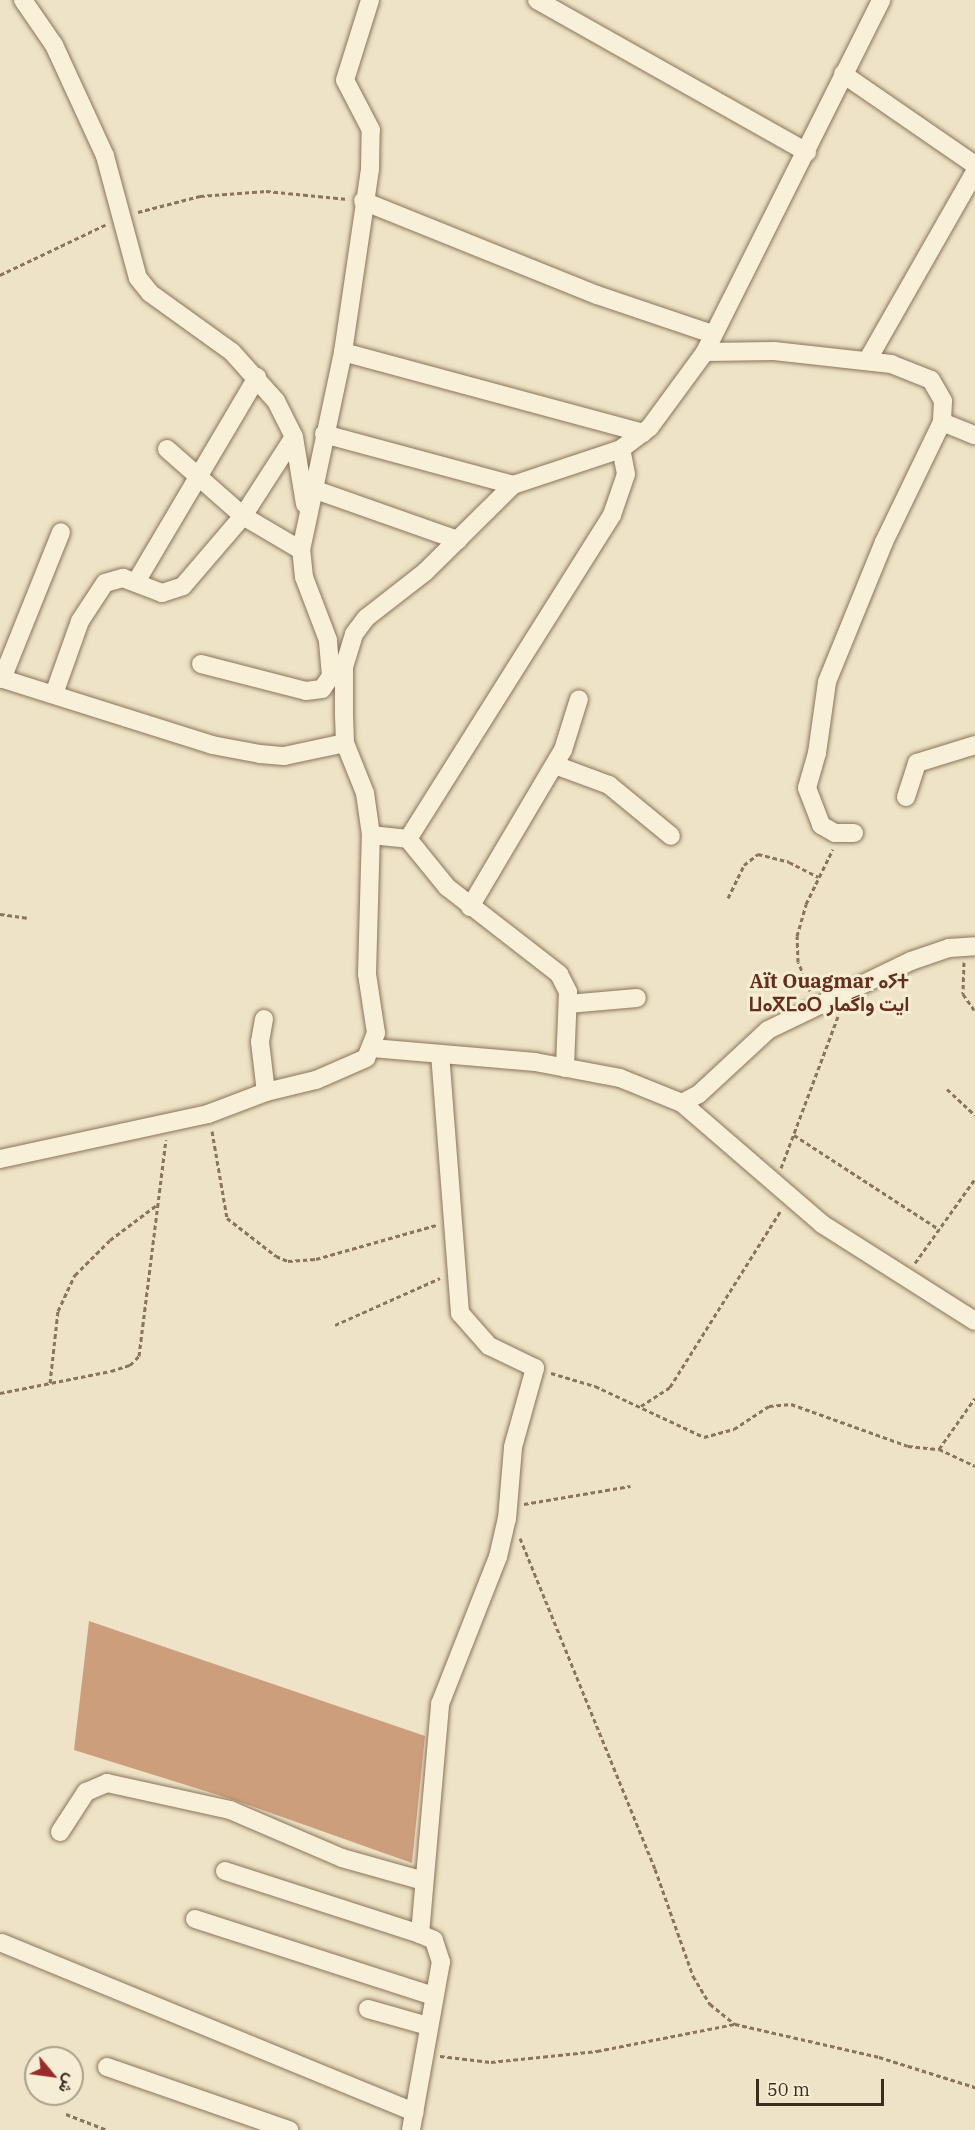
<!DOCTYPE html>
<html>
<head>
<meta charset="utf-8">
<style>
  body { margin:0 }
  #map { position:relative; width:975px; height:2130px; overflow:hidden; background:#eee3c6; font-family:"IBM Plex Serif",Vazirmatn,"Noto Sans Tifinagh",serif }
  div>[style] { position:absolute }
  .building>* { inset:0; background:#cd9e7c }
  .path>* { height:3px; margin-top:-1.5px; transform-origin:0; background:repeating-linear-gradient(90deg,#8a745b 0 4.5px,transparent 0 7.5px) }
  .roads { filter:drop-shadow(0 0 2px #8a745b) drop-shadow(0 0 2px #8a745b) }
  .minor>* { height:18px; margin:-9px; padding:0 9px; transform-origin:9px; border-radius:9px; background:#f9f0d9 }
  span { translate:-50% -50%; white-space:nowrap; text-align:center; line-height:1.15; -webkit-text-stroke:6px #f6edd5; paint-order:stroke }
  .quarter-label { font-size:20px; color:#672e1e; font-weight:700 }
  .north { position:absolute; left:24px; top:2046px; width:60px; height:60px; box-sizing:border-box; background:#f6edd5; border:2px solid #aba08c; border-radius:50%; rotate:119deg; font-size:16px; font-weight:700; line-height:24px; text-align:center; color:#3a2c1f }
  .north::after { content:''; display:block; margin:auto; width:21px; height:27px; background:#992b2b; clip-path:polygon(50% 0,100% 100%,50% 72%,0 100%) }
  .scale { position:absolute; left:756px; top:2079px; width:128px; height:27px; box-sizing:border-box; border:3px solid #3a2c1f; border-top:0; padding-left:8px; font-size:18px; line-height:21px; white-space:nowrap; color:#3a2c1f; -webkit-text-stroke:4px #f6edd5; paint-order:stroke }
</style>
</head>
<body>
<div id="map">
  <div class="building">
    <div style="clip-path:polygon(89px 1621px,425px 1736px,412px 1863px,234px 1800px,74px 1750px)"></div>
  </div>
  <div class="path">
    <div style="left:138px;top:212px;width:64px;rotate:-14.5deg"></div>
    <div style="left:200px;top:196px;width:66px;rotate:-4.3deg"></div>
    <div style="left:266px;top:191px;width:82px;rotate:5.6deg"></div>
    <div style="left:0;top:275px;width:119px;rotate:-25.5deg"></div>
    <div style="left:728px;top:898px;width:37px;rotate:-64deg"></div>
    <div style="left:744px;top:865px;width:18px;rotate:-38deg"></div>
    <div style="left:758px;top:854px;width:32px;rotate:14deg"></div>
    <div style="left:789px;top:862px;width:33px;rotate:27deg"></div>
    <div style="left:0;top:914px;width:27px;rotate:8deg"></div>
    <div style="left:964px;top:962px;width:32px;rotate:92deg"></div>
    <div style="left:963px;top:994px;width:21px;rotate:55deg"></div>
    <div style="left:810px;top:991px;width:31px;rotate:-112deg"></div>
    <div style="left:798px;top:962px;width:26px;rotate:-92deg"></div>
    <div style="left:797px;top:936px;width:33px;rotate:-74deg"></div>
    <div style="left:806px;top:904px;width:61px;rotate:-63.9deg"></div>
    <div style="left:947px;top:1089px;width:38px;rotate:43deg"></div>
    <div style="left:212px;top:1131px;width:88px;rotate:80.2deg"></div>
    <div style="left:227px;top:1218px;width:62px;rotate:37.8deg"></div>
    <div style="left:276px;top:1256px;width:13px;rotate:23deg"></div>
    <div style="left:288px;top:1261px;width:28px;rotate:-4deg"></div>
    <div style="left:316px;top:1259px;width:125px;rotate:-15.8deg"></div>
    <div style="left:794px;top:1135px;width:173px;rotate:33deg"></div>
    <div style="left:781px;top:1168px;width:162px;rotate:-69.4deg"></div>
    <div style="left:915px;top:1263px;width:103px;rotate:-54.5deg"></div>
    <div style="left:335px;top:1325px;width:115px;rotate:-24.1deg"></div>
    <div style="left:551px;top:1373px;width:46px;rotate:16.5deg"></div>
    <div style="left:595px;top:1386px;width:120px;rotate:25.1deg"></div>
    <div style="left:704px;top:1437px;width:31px;rotate:-15deg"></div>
    <div style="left:734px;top:1429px;width:42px;rotate:-33.3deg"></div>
    <div style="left:769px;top:1406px;width:22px;rotate:-5deg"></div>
    <div style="left:791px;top:1404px;width:124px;rotate:19.7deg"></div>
    <div style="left:908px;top:1446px;width:31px;rotate:6deg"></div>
    <div style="left:939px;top:1449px;width:62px;rotate:-54.8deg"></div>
    <div style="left:50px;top:1383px;width:72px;rotate:-83.7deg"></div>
    <div style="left:58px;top:1311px;width:40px;rotate:-65deg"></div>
    <div style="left:75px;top:1275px;width:49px;rotate:-45deg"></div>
    <div style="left:110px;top:1240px;width:60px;rotate:-36.9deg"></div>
    <div style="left:0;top:1393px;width:113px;rotate:-11.2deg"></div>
    <div style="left:111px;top:1371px;width:20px;rotate:-18deg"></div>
    <div style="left:130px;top:1365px;width:13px;rotate:-45deg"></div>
    <div style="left:139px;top:1356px;width:218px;rotate:-82.9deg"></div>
    <div style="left:641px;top:1406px;width:35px;rotate:-33deg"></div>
    <div style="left:670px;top:1387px;width:209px;rotate:-57.9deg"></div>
    <div style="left:939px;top:1449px;width:40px;rotate:25deg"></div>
    <div style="left:524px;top:1504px;width:108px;rotate:-9.6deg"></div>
    <div style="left:520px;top:1538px;width:357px;rotate:67.8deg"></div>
    <div style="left:655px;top:1869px;width:114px;rotate:70.4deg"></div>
    <div style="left:693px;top:1976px;width:33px;rotate:59deg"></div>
    <div style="left:710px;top:2004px;width:32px;rotate:39deg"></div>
    <div style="left:735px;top:2024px;width:148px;rotate:12.9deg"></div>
    <div style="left:879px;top:2057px;width:101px;rotate:17.4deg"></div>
    <div style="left:440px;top:2056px;width:51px;rotate:6.7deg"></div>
    <div style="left:491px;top:2062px;width:107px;rotate:-5.9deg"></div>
    <div style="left:597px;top:2051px;width:141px;rotate:-11.1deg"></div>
    <div style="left:66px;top:2114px;width:44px;rotate:21.3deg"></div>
  </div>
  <div class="roads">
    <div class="minor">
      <div style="left:23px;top:0;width:55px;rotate:55.4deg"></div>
      <div style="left:54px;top:45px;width:122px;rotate:65.3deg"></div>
      <div style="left:105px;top:156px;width:126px;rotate:74.9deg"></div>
      <div style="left:138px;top:278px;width:19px;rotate:51deg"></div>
      <div style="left:150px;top:293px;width:101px;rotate:35.7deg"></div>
      <div style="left:232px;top:352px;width:66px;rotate:48.1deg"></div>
      <div style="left:276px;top:401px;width:40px;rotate:63.4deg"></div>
      <div style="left:294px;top:437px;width:68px;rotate:80.7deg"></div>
      <div style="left:537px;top:0;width:310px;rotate:29.4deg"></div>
      <div style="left:843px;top:74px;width:160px;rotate:34.6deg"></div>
      <div style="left:363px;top:201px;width:252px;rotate:21.9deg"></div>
      <div style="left:597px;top:295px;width:121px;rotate:18.7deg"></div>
      <div style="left:343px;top:352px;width:311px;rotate:15.1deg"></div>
      <div style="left:705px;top:352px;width:69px;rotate:-0.8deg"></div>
      <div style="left:774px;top:351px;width:118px;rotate:6.3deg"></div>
      <div style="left:891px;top:364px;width:43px;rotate:21.8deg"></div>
      <div style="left:931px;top:380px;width:24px;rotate:60deg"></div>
      <div style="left:943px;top:401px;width:21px;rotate:93deg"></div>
      <div style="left:942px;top:422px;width:133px;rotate:115.8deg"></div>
      <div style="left:884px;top:542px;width:151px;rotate:112.2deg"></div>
      <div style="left:827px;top:682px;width:72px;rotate:98deg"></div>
      <div style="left:817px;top:753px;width:36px;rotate:106deg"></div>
      <div style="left:807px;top:788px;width:40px;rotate:69deg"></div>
      <div style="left:821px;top:825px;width:16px;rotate:30deg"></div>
      <div style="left:835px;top:833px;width:19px"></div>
      <div style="left:867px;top:361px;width:218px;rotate:-60.3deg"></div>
      <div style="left:942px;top:422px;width:35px;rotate:22deg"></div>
      <div style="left:324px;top:434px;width:196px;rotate:15.1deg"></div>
      <div style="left:167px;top:449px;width:101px;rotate:41.4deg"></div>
      <div style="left:243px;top:516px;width:67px;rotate:30.4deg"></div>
      <div style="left:313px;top:489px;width:154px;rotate:19.4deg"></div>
      <div style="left:136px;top:582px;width:238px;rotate:-59.4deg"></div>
      <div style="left:201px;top:664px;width:108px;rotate:14.4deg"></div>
      <div style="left:306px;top:691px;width:16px;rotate:-7deg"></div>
      <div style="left:322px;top:689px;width:16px;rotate:-55deg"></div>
      <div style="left:331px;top:676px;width:36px;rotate:-95deg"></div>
      <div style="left:328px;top:640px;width:67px;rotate:-110.9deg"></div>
      <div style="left:304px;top:577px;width:27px;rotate:-96deg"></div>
      <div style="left:301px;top:550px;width:202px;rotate:-78deg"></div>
      <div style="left:343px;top:352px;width:185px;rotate:-81.6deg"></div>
      <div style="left:370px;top:169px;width:39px;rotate:-89deg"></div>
      <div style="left:371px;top:130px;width:56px;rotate:-117.5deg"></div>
      <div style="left:345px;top:80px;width:84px;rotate:-72.6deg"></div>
      <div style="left:0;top:678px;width:222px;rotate:17.5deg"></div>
      <div style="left:212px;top:745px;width:49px;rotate:10.6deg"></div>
      <div style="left:260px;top:754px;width:24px;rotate:5deg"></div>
      <div style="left:284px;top:756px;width:62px;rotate:-12deg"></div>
      <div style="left:2px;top:679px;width:158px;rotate:-68.1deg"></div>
      <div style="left:54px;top:694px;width:77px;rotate:-70.4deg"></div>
      <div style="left:80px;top:621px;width:45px;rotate:-56.7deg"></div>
      <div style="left:105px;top:583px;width:19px;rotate:-16deg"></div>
      <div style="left:123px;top:578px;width:42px;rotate:21deg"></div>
      <div style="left:162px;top:593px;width:22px;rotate:-18deg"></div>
      <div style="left:183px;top:586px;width:92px;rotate:-49.4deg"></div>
      <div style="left:243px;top:516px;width:94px;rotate:-57.2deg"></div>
      <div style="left:555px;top:765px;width:58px;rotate:20.3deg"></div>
      <div style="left:609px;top:785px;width:80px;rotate:39.4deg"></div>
      <div style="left:906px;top:797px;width:36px;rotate:-72deg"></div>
      <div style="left:917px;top:763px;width:61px;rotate:-17.2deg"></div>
      <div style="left:371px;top:835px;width:37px;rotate:6deg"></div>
      <div style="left:408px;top:839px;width:62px;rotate:50.9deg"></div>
      <div style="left:447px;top:887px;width:142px;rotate:37.8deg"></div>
      <div style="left:559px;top:974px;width:20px;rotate:63deg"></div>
      <div style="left:568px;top:992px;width:76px;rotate:92.3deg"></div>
      <div style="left:408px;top:839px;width:383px;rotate:-57.8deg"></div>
      <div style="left:612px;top:515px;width:43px;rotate:-71.1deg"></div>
      <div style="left:626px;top:474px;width:25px;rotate:-101deg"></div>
      <div style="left:470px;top:907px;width:182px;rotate:-59.4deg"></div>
      <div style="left:563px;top:750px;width:53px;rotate:-72.6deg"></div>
      <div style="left:568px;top:1004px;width:69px;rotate:-5deg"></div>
      <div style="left:264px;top:1019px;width:23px;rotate:100deg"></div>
      <div style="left:260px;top:1042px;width:50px;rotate:83.2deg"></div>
      <div style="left:372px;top:1048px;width:164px;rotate:4.9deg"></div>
      <div style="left:535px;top:1062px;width:86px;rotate:10.7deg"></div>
      <div style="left:620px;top:1078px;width:67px;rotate:22deg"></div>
      <div style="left:682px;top:1103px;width:19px;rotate:-28deg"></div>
      <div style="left:699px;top:1094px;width:94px;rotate:-42.8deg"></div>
      <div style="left:768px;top:1030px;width:159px;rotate:-25.8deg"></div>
      <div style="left:911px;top:961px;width:40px;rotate:-18.9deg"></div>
      <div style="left:949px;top:948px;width:26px;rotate:-4deg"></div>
      <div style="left:682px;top:1103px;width:185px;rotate:40.8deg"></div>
      <div style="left:822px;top:1224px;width:181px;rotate:32.4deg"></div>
      <div style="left:0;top:1159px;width:213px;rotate:-12.2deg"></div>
      <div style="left:208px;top:1114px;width:62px;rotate:-20.8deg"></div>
      <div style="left:266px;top:1092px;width:51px;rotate:-13.5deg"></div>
      <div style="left:316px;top:1080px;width:55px;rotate:-23.7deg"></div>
      <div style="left:366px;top:1058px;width:27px;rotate:-68deg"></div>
      <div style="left:376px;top:1033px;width:60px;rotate:-98.7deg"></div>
      <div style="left:367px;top:974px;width:139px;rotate:-88.4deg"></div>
      <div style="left:371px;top:835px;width:42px;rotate:-98.1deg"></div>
      <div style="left:365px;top:793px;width:54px;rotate:-111.8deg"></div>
      <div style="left:345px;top:743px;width:27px;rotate:-92deg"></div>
      <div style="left:344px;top:716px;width:49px;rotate:-90deg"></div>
      <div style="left:344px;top:667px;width:34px;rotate:-73deg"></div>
      <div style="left:354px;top:634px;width:20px;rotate:-53deg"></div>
      <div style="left:366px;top:618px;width:75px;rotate:-37.9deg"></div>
      <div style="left:425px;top:572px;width:124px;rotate:-44.7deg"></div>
      <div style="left:513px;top:485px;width:114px;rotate:-18.4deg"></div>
      <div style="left:621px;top:449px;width:36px;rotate:-37deg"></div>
      <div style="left:650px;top:427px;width:93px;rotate:-53.7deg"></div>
      <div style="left:705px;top:352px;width:394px;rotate:-63.4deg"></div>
      <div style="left:60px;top:1832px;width:48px;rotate:-57deg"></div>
      <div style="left:86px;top:1792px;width:23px;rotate:-23deg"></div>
      <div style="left:107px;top:1783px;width:126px;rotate:12.4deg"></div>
      <div style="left:230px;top:1810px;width:122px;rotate:23.2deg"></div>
      <div style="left:342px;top:1858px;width:85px;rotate:15.7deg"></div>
      <div style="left:225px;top:1871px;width:205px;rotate:17.9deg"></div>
      <div style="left:195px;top:1919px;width:251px;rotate:17.9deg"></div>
      <div style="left:2px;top:1943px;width:446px;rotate:22.3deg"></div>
      <div style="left:368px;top:2009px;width:62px;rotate:15.8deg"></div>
      <div style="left:107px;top:2067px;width:193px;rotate:19.1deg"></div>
      <div style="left:411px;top:2130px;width:171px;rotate:-79.9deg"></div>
      <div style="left:441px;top:1962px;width:23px;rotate:-108deg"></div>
      <div style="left:434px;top:1940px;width:15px;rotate:-157deg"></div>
      <div style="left:420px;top:1934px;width:231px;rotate:-85deg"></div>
      <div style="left:440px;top:1704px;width:158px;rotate:-68.5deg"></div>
      <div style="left:498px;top:1557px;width:39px;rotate:-77deg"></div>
      <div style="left:507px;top:1519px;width:72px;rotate:-85.2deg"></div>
      <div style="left:513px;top:1447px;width:82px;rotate:-74.4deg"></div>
      <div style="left:535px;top:1368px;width:51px;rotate:-154.4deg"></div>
      <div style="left:489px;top:1346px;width:44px;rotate:-131.3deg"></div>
      <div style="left:460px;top:1313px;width:258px;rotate:-94.4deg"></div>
    </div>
  </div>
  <div class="quarter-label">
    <span style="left:829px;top:992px">Aït Ouagmar ⴰⵢⵜ<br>ⵡⴰⴳⵎⴰⵔ ايت واگمار</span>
  </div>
  <div class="north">ش</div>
  <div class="scale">50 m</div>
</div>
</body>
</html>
